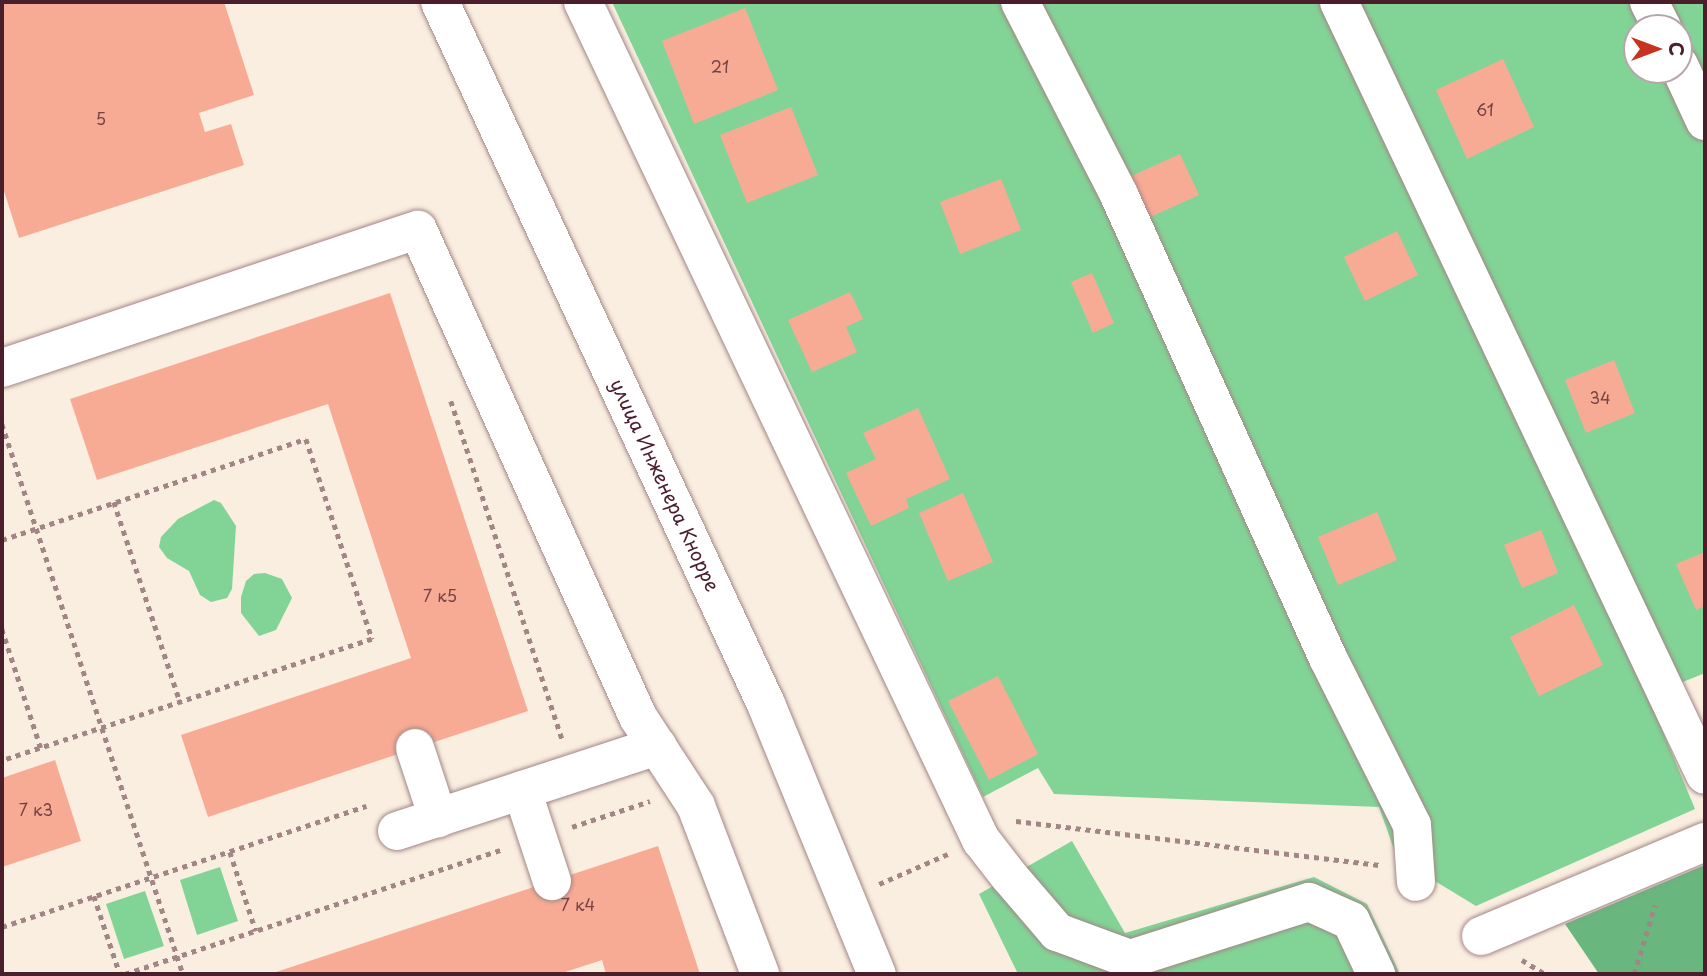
<!DOCTYPE html>
<html>
<head>
<meta charset="utf-8">
<style>
  body { margin:0 }
  #map { position:relative; width:1707px; height:976px; overflow:hidden; background:#faeee0; font-family:"Playpen Sans",sans-serif }
  div>[style] { position:absolute }
  .green>* { inset:0; background:#82d496 }
  .forest>* { inset:0; background:#69b67f }
  .building>* { inset:0; background:#f8ab94 }
  .path>* { height:4.5px; margin-top:-2.25px; transform-origin:0; background:repeating-linear-gradient(90deg,#a28686 0 5px,transparent 0 10px) }
  .roads { filter:drop-shadow(0 0 2px #a28686) drop-shadow(0 0 2px #a28686) }
  .minor>* { height:38px; margin:-19px; padding:0 19px; transform-origin:19px; border-radius:19px; background:#fff }
  span { translate:-50% -50%; white-space:nowrap; text-align:center; line-height:1.15; -webkit-text-stroke:7px #fff; paint-order:stroke }
  .number-label { font-size:16px; color:#764245 }
  .number-label span { -webkit-text-stroke-width:0 }
  .street-label { font-size:19px; color:#4a1f2b }
  .frame { position:absolute; inset:0; border:4px solid #4a1f2b; pointer-events:none }
  .north { position:absolute; left:1623px; top:14px; width:70px; height:70px; box-sizing:border-box; background:#fff; border:2px solid #b7a5aa; border-radius:50%; rotate:90deg; font-size:19px; font-weight:700; line-height:28px; text-align:center; color:#4a1f2b }
  .north::after { content:''; display:block; margin:auto; width:24px; height:32px; background:#c8321e; clip-path:polygon(50% 0,100% 100%,50% 72%,0 100%) }
</style>
</head>
<body>
<div id="map">
  <div class="green">
    <div style="clip-path:polygon(evenodd,612px 2px,1705px 2px,1705px 673px,1648px 696px,1695px 809px,1476px 906px,1397px 858px,1379px 807px,1054px 794px,1038px 768px,983px 797px,612px 2px,1637px 28px,1679px 28px,1679px 70px,1637px 70px,1637px 28px)"></div>
    <div style="clip-path:polygon(214px 500px,221px 503px,236px 526px,232px 589px,227px 598px,211px 602px,200px 595px,189px 571px,167px 558px,159px 547px,161px 537px,178px 519px)"></div>
    <div style="clip-path:polygon(265px 573px,282px 579px,292px 598px,276px 630px,259px 636px,241px 613px,241px 597px,246px 581px,254px 574px)"></div>
    <div style="clip-path:polygon(1072px 841px,1125px 933px,1314px 877px,1367px 904px,1400px 974px,1018px 974px,979px 894px)"></div>
    <div style="clip-path:polygon(220px 867px,238px 921px,197px 935px,180px 880px)"></div>
    <div style="clip-path:polygon(145px 891px,164px 946px,124px 959px,106px 904px)"></div>
  </div>
  <div class="forest">
    <div style="clip-path:polygon(1705px 865px,1705px 974px,1599px 974px,1565px 924px)"></div>
  </div>
  <div class="building">
    <div style="clip-path:polygon(2px 2px,224px 2px,254px 95px,199px 113px,205px 132px,231px 124px,244px 165px,19px 238px,2px 185px)"></div>
    <div style="clip-path:polygon(745px 8px,778px 90px,694px 124px,662px 41px)"></div>
    <div style="clip-path:polygon(1503px 59px,1534px 127px,1467px 159px,1436px 90px)"></div>
    <div style="clip-path:polygon(791px 107px,818px 175px,747px 203px,720px 135px)"></div>
    <div style="clip-path:polygon(1180px 154px,1199px 195px,1146px 219px,1127px 178px)"></div>
    <div style="clip-path:polygon(1001px 179px,1021px 230px,960px 254px,940px 202px)"></div>
    <div style="clip-path:polygon(1397px 231px,1418px 275px,1365px 301px,1344px 257px)"></div>
    <div style="clip-path:polygon(1092px 273px,1114px 323px,1093px 333px,1071px 282px)"></div>
    <div style="clip-path:polygon(850px 292px,863px 319px,846px 327px,857px 352px,812px 372px,788px 320px)"></div>
    <div style="clip-path:polygon(390px 293px,528px 711px,208px 817px,181px 735px,411px 658px,328px 404px,97px 480px,70px 399px)"></div>
    <div style="clip-path:polygon(1614px 360px,1635px 413px,1586px 433px,1565px 380px)"></div>
    <div style="clip-path:polygon(918px 408px,950px 479px,906px 499px,909px 508px,871px 526px,846px 473px,876px 459px,863px 433px)"></div>
    <div style="clip-path:polygon(963px 493px,993px 562px,948px 581px,919px 513px)"></div>
    <div style="clip-path:polygon(1377px 512px,1397px 560px,1338px 585px,1318px 537px)"></div>
    <div style="clip-path:polygon(1541px 530px,1558px 573px,1522px 588px,1504px 545px)"></div>
    <div style="clip-path:polygon(1705px 552px,1705px 606px,1696px 610px,1676px 564px)"></div>
    <div style="clip-path:polygon(1574px 605px,1603px 665px,1539px 696px,1510px 637px)"></div>
    <div style="clip-path:polygon(998px 676px,1038px 754px,989px 780px,948px 701px)"></div>
    <div style="clip-path:polygon(55px 760px,81px 841px,2px 867px,2px 778px)"></div>
    <div style="clip-path:polygon(658px 846px,700px 974px,606px 974px,602px 960px,559px 974px,270px 974px)"></div>
  </div>
  <div class="path">
    <div style="left:451px;top:401px;width:356px;rotate:71.8deg"></div>
    <div style="left:2px;top:424px;width:579px;rotate:71.78deg"></div>
    <div style="left:114px;top:502px;width:211px;rotate:71.7deg"></div>
    <div style="left:2px;top:540px;width:320px;rotate:-18.4deg"></div>
    <div style="left:306px;top:439px;width:211px;rotate:71.7deg"></div>
    <div style="left:372px;top:639px;width:390px;rotate:161.8deg"></div>
    <div style="left:2px;top:629px;width:125px;rotate:71.9deg"></div>
    <div style="left:1016px;top:821px;width:366px;rotate:6.9deg"></div>
    <div style="left:572px;top:827px;width:82px;rotate:-18.4deg"></div>
    <div style="left:230px;top:852px;width:83px;rotate:71.8deg"></div>
    <div style="left:879px;top:884px;width:75px;rotate:-23.5deg"></div>
    <div style="left:94px;top:896px;width:82px;rotate:71.6deg"></div>
    <div style="left:2px;top:927px;width:384px;rotate:-18.4deg"></div>
    <div style="left:1522px;top:960px;width:27px;rotate:31deg"></div>
    <div style="left:125px;top:974px;width:398px;rotate:-18.3deg"></div>
    <div style="left:1634px;top:974px;width:72px;rotate:-73.1deg"></div>
  </div>
  <div class="roads">
    <div class="minor">
      <div style="left:440px;top:2px;width:774px;rotate:65.09deg"></div>
      <div style="left:766px;top:704px;width:292px;rotate:67.7deg"></div>
      <div style="left:583px;top:2px;width:928px;rotate:64.6deg"></div>
      <div style="left:981px;top:840px;width:46px;rotate:52.1deg"></div>
      <div style="left:1009px;top:876px;width:74px;rotate:49.4deg"></div>
      <div style="left:1057px;top:932px;width:78px;rotate:20.3deg"></div>
      <div style="left:1130px;top:959px;width:188px;rotate:-17.7deg"></div>
      <div style="left:1309px;top:902px;width:46px;rotate:24.3deg"></div>
      <div style="left:1351px;top:921px;width:59px;rotate:64.7deg"></div>
      <div style="left:1020px;top:2px;width:217px;rotate:62.8deg"></div>
      <div style="left:1119px;top:195px;width:508px;rotate:65.71deg"></div>
      <div style="left:1328px;top:658px;width:187px;rotate:63.3deg"></div>
      <div style="left:1412px;top:825px;width:57px;rotate:86deg"></div>
      <div style="left:1339px;top:2px;width:855px;rotate:64.66deg"></div>
      <div style="left:1649px;top:2px;width:29px;rotate:63deg"></div>
      <div style="left:1679px;top:65px;width:62px;rotate:65.1deg"></div>
      <div style="left:2px;top:368px;width:438px;rotate:-18.4deg"></div>
      <div style="left:418px;top:230px;width:534px;rotate:65.69deg"></div>
      <div style="left:638px;top:717px;width:106px;rotate:56.9deg"></div>
      <div style="left:696px;top:806px;width:180px;rotate:69.1deg"></div>
      <div style="left:415px;top:748px;width:74px;rotate:71.8deg"></div>
      <div style="left:522px;top:790px;width:96px;rotate:71.8deg"></div>
      <div style="left:397px;top:831px;width:274px;rotate:-18.1deg"></div>
      <div style="left:1481px;top:936px;width:243px;rotate:-22.8deg"></div>
    </div>
  </div>
  <div class="number-label">
    <span style="left:720px;top:66px">21</span>
    <span style="left:1485px;top:109px">61</span>
    <span style="left:101px;top:118px">5</span>
    <span style="left:1600px;top:397px">34</span>
    <span style="left:440px;top:595px">7 к5</span>
    <span style="left:36px;top:809px">7 к3</span>
    <span style="left:578px;top:904px">7 к4</span>
  </div>
  <div class="street-label">
    <span style="left:665px;top:485px;rotate:65deg">улица Инженера Кнорре</span>
  </div>
  <div class="frame"></div>
  <div class="north">С</div>
</div>
</body>
</html>
